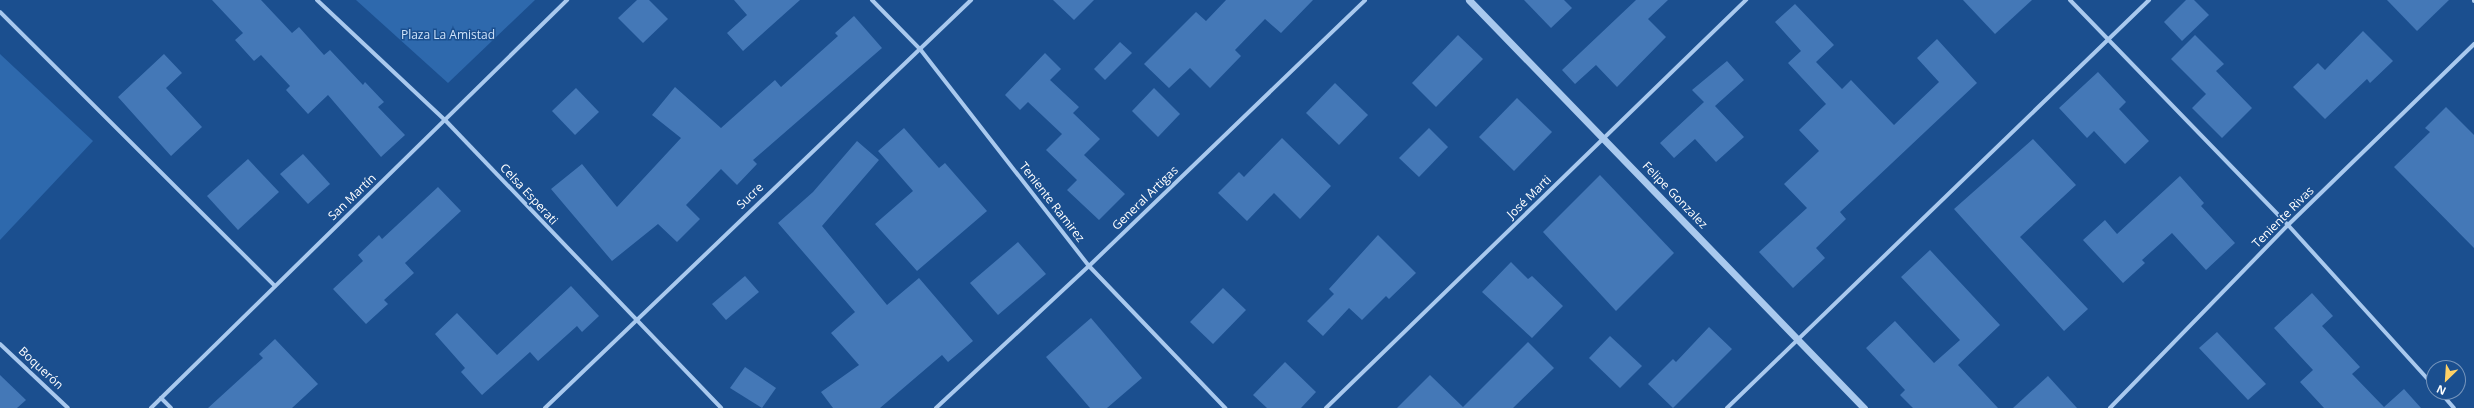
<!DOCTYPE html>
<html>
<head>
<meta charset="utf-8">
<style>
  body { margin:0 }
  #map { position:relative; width:2474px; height:408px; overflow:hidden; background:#1b4f8f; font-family:"Open Sans",sans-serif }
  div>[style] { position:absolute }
  .green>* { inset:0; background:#2e69ad }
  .building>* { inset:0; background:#4478b7 }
  .minor>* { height:4px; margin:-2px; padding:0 2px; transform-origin:2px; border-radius:2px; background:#a9c9ee }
  .tertiary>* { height:7px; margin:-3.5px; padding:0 3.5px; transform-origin:3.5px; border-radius:3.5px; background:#a9c9ee }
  span { translate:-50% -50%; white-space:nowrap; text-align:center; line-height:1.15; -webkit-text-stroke:3px #1b4f8f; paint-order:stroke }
  .park-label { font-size:12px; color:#cfe3fa }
  .street-label { font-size:12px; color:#fff }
  .north { position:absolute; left:2426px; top:360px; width:40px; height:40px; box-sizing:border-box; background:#1b4f8f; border:1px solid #7695bc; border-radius:50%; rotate:205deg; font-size:11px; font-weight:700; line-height:16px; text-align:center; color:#fff }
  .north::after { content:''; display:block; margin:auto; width:14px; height:18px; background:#ffd166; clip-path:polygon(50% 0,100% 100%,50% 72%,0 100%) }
</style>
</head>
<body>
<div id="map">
  <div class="green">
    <div style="clip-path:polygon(356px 0,535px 0,448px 83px)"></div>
    <div style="clip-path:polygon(0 54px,93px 141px,0 240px)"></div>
  </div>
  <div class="building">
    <div style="clip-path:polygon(212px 0,261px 0,292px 33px,299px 27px,324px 55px,330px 50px,363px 85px,365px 82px,384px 102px,378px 107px,405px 135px,381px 157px,328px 95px,308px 114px,286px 90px,290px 86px,261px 55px,254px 61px,235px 40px,243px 33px)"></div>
    <div style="clip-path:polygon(637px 0,649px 0,668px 19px,643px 43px,618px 18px)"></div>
    <div style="clip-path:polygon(734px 0,800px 0,743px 51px,727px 33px,747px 15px)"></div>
    <div style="clip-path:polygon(1053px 0,1094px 0,1074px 20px)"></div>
    <div style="clip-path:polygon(1226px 0,1313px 0,1281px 33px,1265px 19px,1235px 50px,1241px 56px,1210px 88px,1190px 68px,1169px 88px,1144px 64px,1196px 12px,1206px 21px)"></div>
    <div style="clip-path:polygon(1524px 0,1564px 0,1572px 8px,1551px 28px)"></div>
    <div style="clip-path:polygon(1636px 0,1668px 0,1648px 19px,1666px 37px,1617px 87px,1596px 65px,1575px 84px,1562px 70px)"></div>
    <div style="clip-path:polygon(1963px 0,2032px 0,1995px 34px)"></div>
    <div style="clip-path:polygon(2186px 0,2194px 0,2209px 15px,2182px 41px,2164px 22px)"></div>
    <div style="clip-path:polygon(2387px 0,2449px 0,2417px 31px)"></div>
    <div style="clip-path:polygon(1795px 4px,1834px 45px,1816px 62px,1842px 89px,1851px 80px,1894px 125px,1939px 82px,1917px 58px,1937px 39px,1977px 83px,1840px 212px,1846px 219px,1816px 248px,1825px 258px,1793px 288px,1759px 252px,1807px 208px,1784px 184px,1819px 151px,1799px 130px,1826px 104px,1788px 63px,1801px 51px,1775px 22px)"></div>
    <div style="clip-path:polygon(854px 16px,882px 48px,753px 160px,757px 164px,737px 185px,721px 169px,686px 205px,700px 219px,677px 242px,658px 224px,612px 261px,551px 189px,582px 164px,617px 207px,681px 138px,652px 115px,675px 87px,721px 128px,775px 80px,781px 87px,838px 36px,835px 33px)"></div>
    <div style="clip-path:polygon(2363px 31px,2393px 61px,2370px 83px,2367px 79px,2325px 119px,2293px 87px,2318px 63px,2325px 70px)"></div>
    <div style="clip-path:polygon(1458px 35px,1483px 59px,1436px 107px,1412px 83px)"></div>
    <div style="clip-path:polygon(2195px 35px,2224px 64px,2216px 71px,2252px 108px,2222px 138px,2192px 108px,2206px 94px,2171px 59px)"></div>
    <div style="clip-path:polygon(1120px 42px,1132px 53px,1105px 80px,1094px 69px)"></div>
    <div style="clip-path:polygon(1045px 53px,1061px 69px,1050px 80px,1079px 107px,1073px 113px,1100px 139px,1084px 155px,1125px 194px,1099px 220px,1067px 190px,1077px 180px,1046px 150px,1062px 134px,1028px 102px,1020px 110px,1005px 95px)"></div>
    <div style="clip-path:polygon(164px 54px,182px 73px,166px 88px,202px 127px,171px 156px,118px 97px)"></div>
    <div style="clip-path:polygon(1727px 61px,1744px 80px,1715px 106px,1744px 137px,1716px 162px,1695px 139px,1674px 158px,1660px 143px,1704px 102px,1692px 90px)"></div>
    <div style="clip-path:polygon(2098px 72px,2126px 102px,2119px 109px,2149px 141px,2125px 164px,2094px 131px,2087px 138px,2059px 108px)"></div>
    <div style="clip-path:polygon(1335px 83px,1368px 115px,1339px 145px,1306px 113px)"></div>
    <div style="clip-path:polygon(576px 88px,599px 112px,575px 135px,552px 111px)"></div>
    <div style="clip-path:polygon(1154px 88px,1180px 114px,1158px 137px,1132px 111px)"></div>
    <div style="clip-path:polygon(1517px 98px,1552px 132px,1514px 171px,1479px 137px)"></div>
    <div style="clip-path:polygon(2446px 107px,2474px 135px,2474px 248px,2394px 167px,2430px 132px,2425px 128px)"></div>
    <div style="clip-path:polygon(904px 128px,939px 168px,945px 163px,987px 211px,917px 271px,875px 224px,913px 191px,878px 151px)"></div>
    <div style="clip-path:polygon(1429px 128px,1448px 147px,1419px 177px,1399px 158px)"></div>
    <div style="clip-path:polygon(1282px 138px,1331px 186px,1300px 219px,1274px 193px,1247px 221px,1218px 193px,1239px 172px,1244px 177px)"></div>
    <div style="clip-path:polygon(2033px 139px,2076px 185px,2020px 237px,2088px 309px,2064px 331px,1954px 209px)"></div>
    <div style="clip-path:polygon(857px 141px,879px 160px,822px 226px,887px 305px,919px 278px,973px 341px,948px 362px,942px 355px,880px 408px,833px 408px,821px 392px,859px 365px,831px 333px,855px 312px,778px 223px,813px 192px)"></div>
    <div style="clip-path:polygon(303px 154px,330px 184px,308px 204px,280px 174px)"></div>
    <div style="clip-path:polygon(248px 159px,279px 192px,238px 230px,207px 196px)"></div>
    <div style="clip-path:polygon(1600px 175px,1674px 253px,1616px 311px,1543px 232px)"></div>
    <div style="clip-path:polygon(2180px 176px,2204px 203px,2201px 206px,2235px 243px,2206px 270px,2172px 233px,2142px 260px,2145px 263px,2123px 283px,2083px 240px,2105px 220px,2117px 234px)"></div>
    <div style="clip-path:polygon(438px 187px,461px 211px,405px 263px,414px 273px,384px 300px,388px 304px,366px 324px,333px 289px,363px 261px,358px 255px,379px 235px,382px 239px)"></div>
    <div style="clip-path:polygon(1378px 235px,1416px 273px,1389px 299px,1386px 296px,1362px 320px,1349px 308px,1323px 336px,1307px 321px,1334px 294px,1329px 289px)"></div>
    <div style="clip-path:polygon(1018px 242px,1046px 274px,998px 315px,970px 283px)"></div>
    <div style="clip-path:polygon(1930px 250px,2000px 325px,1958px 365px,1998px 408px,1913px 408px,1900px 395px,1905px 390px,1866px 348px,1895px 321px,1934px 363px,1960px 340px,1901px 277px)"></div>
    <div style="clip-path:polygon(1511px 262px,1528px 279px,1532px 276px,1563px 306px,1532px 338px,1482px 292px)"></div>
    <div style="clip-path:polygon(745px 276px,759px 292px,726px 320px,712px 304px)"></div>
    <div style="clip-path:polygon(571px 286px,599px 316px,582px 332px,577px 326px,538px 361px,530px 352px,482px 395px,461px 372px,465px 368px,435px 334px,457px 313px,497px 355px)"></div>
    <div style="clip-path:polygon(1223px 288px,1246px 310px,1213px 344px,1190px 322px)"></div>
    <div style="clip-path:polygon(2312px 293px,2333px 316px,2322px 326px,2360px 367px,2352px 374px,2384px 407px,2404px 389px,2421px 408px,2324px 408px,2300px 382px,2313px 370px,2274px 328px)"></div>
    <div style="clip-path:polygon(1091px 318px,1142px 378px,1107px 408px,1090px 408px,1046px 357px)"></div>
    <div style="clip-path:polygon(1709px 327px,1732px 349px,1673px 408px,1648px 384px,1673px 359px,1676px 362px)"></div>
    <div style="clip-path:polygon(2217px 332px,2266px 384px,2248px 400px,2199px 348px)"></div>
    <div style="clip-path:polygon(1610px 336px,1642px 366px,1620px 388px,1589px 358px)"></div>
    <div style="clip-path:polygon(275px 339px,318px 384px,292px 408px,208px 408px,263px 358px,259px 354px)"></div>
    <div style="clip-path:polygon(1528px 342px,1554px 368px,1513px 408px,1397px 408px,1430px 375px,1463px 407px)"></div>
    <div style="clip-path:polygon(1285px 362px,1316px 392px,1301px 408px,1267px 408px,1253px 395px)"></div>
    <div style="clip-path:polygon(745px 367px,776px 388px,762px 408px,730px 388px)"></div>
    <div style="clip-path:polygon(0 375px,26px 400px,17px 408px,0 408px)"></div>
    <div style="clip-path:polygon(2048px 376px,2077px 408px,2013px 408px)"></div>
  </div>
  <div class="minor">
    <div style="left:317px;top:0;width:175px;rotate:43.2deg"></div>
    <div style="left:445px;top:120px;width:399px;rotate:46.2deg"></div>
    <div style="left:872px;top:0;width:69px;rotate:45.6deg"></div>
    <div style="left:920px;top:49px;width:275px;rotate:52.1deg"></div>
    <div style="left:1089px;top:266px;width:197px;rotate:46.2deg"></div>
    <div style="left:2070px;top:0;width:313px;rotate:45.9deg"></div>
    <div style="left:2288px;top:225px;width:217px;rotate:47.8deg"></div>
    <div style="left:2474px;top:0;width:1px;rotate:90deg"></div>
    <div style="left:0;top:12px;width:388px;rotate:44.9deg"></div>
    <div style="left:0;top:344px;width:93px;rotate:43.3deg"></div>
    <div style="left:2440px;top:392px;width:21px;rotate:49deg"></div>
    <div style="left:161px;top:398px;width:14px;rotate:45deg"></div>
    <div style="left:151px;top:408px;width:583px;rotate:-44.44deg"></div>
    <div style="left:545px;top:408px;width:590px;rotate:-43.76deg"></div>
    <div style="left:936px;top:408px;width:209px;rotate:-42.9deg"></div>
    <div style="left:1089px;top:266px;width:383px;rotate:-43.9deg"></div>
    <div style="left:1326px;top:408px;width:586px;rotate:-44.17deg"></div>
    <div style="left:1727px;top:408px;width:587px;rotate:-44.03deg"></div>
    <div style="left:2110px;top:408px;width:255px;rotate:-45.8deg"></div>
    <div style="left:2288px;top:225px;width:260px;rotate:-44.2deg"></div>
  </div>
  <div class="tertiary">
    <div style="left:1469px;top:0;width:568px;rotate:45.93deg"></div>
  </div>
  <div class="park-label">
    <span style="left:448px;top:35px">Plaza La Amistad</span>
  </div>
  <div class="street-label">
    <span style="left:529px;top:194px;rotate:47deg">Celsa Esperati</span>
    <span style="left:1675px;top:195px;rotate:46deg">Felipe Gonzalez</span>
    <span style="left:750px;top:196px;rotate:-44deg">Sucre</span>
    <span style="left:352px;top:197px;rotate:-44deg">San Martín</span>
    <span style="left:1529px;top:197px;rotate:-44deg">José Marti</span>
    <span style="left:1145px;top:198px;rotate:-44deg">General Artigas</span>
    <span style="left:1052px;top:202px;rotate:52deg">Teniente Ramirez</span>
    <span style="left:2283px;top:217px;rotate:-45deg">Teniente Rivas</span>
    <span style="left:41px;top:368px;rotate:43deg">Boquerón</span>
  </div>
  <div class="north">N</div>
</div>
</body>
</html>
